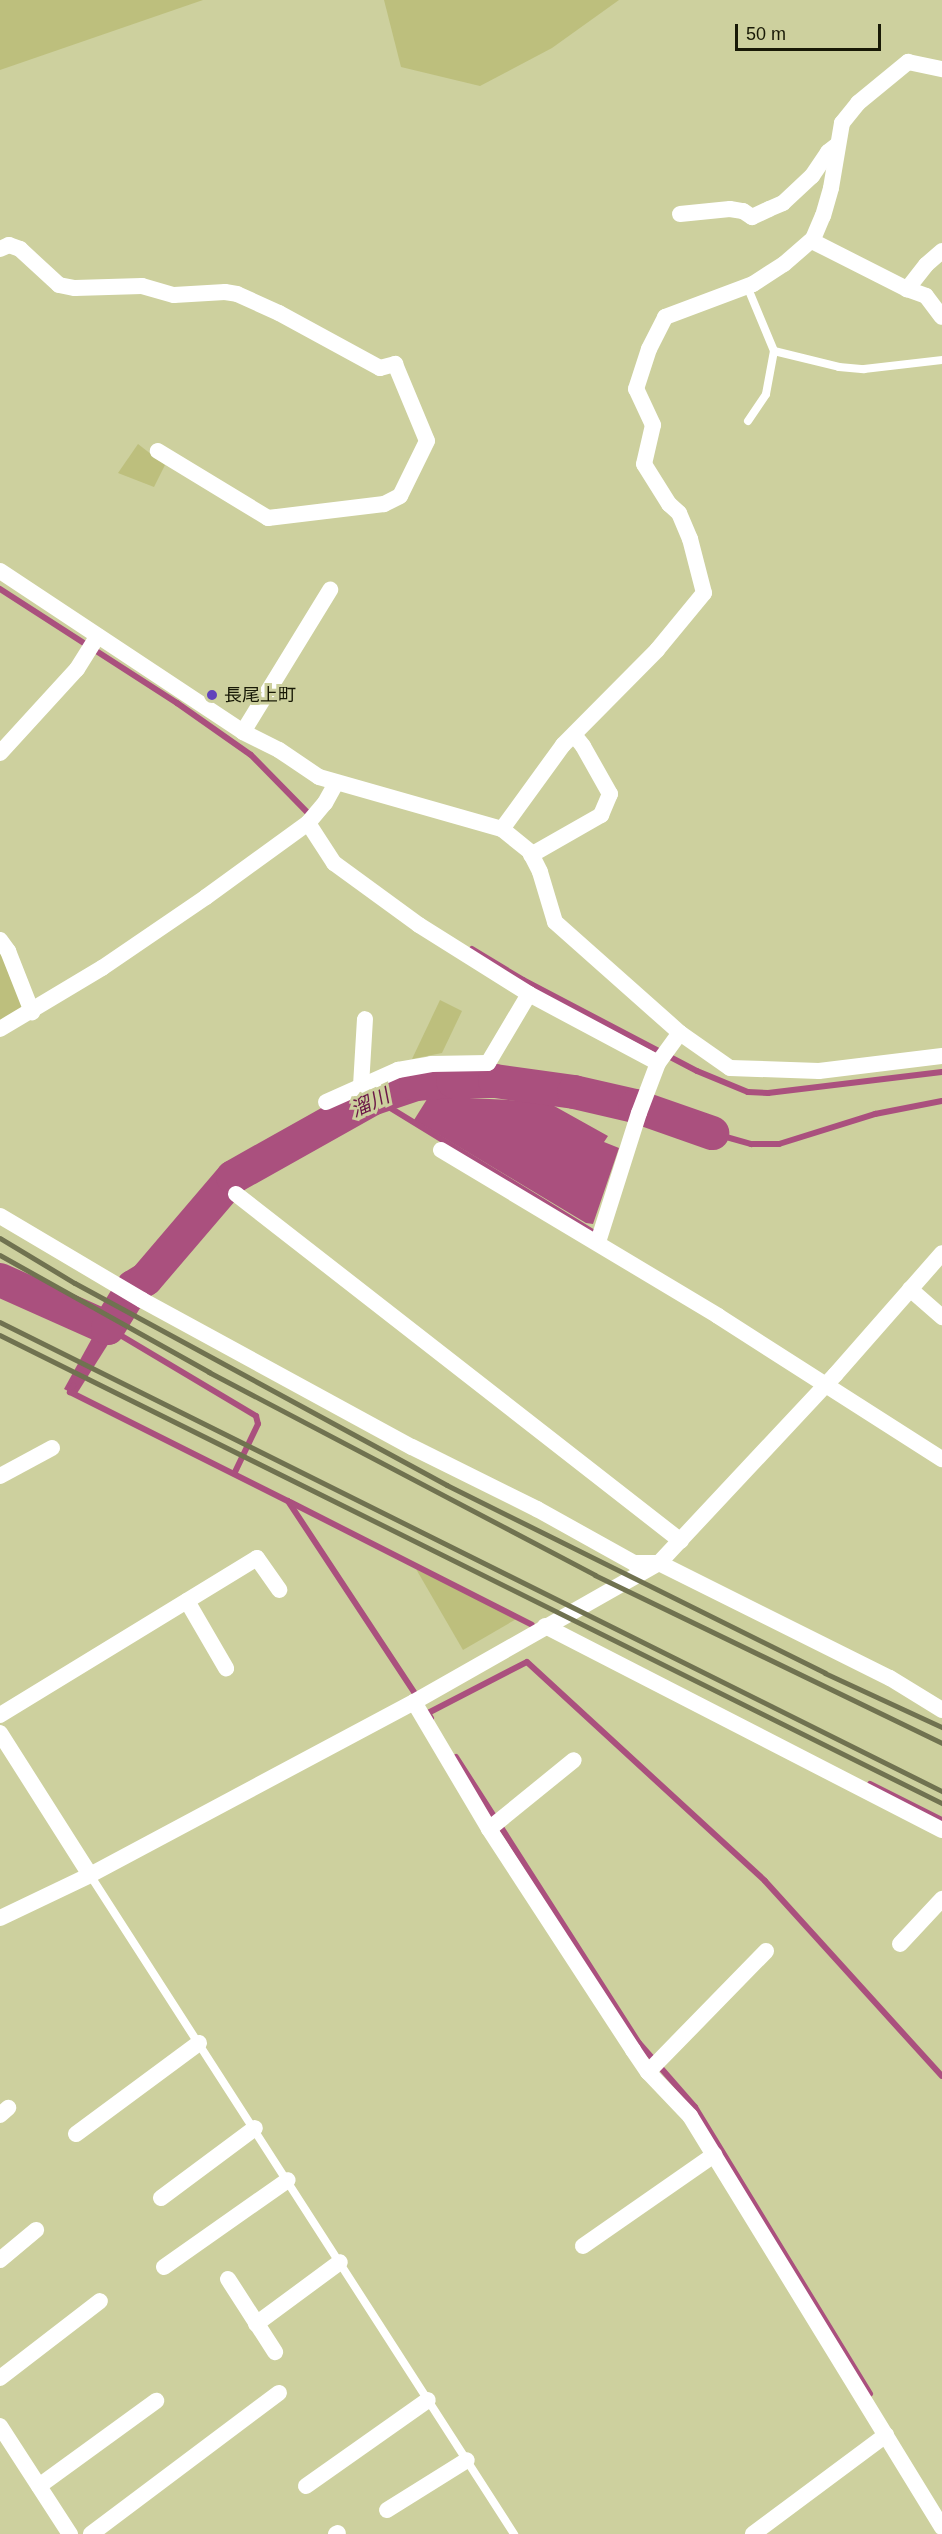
<!DOCTYPE html>
<html>
<head>
<meta charset="utf-8">
<style>
  body { margin:0 }
  #map { position:relative; width:942px; height:2534px; overflow:hidden; background:#cdd09e; font-family:Helvetica,"Noto Sans JP",sans-serif }
  div>[style] { position:absolute }
  .green>* { inset:0; background:#bdbf7d }
  .water>* { inset:0; background:#aa507e }
  .stream>* { height:6px; margin:-3px; padding:0 3px; transform-origin:3px; border-radius:3px; background:#aa507e }
  .river>* { height:34px; margin:-17px; padding:0 17px; transform-origin:17px; border-radius:17px; background:#aa507e }
  .lane>* { height:8px; margin:-4px; padding:0 4px; transform-origin:4px; border-radius:4px; background:#fff }
  .street>* { height:16px; margin:-8px; padding:0 8px; transform-origin:8px; border-radius:8px; background:#fff }
  .rail>* { height:4.5px; margin:-2.25px; padding:0 2.25px; transform-origin:2.25px; border-radius:2.25px; background:#707250 }
  .dots>* { width:16px; height:16px; translate:-50% -50%; box-sizing:border-box; border:3px solid #cdd09e; border-radius:50% }
  span { translate:-50% -50%; white-space:nowrap; text-align:center; line-height:1.15; -webkit-text-stroke:6px #cdd09e; paint-order:stroke }
  .poi-label { font-size:18px; color:#181906 }
  .left { translate:0 -50%; text-align:left }
  .water-label { font-size:20px; color:#6b1747; font-style:italic }
  .scale { position:absolute; left:735px; top:24px; width:146px; height:27px; box-sizing:border-box; border:3px solid #181906; border-top:0; padding-left:8px; font-size:18px; line-height:21px; white-space:nowrap; color:#181906; -webkit-text-stroke:4px #cdd09e; paint-order:stroke }
</style>
</head>
<body>
<div id="map">
  <div class="green">
    <div style="clip-path:polygon(0 0,203px 0,0 70px)"></div>
    <div style="clip-path:polygon(384px 0,619px 0,552px 48px,480px 86px,401px 67px)"></div>
    <div style="clip-path:polygon(138px 444px,165px 465px,154px 487px,118px 473px)"></div>
    <div style="clip-path:polygon(0 949px,27px 1010px,0 1023px)"></div>
    <div style="clip-path:polygon(440px 1000px,462px 1011px,442px 1053px,412px 1059px)"></div>
    <div style="clip-path:polygon(416px 1569px,518px 1618px,463px 1650px)"></div>
  </div>
  <div class="water">
    <div style="clip-path:polygon(429px 1096px,547px 1102px,608px 1136px,604px 1142px,619px 1148px,593px 1224px,586px 1223px,414px 1120px)"></div>
    <div style="clip-path:polygon(123px 1282px,141px 1292px,76px 1395px,64px 1389px)"></div>
  </div>
  <div class="stream">
    <div style="left:0;top:589px;width:211px;rotate:32.8deg"></div>
    <div style="left:177px;top:703px;width:90px;rotate:35.1deg"></div>
    <div style="left:251px;top:755px;width:87px;rotate:45.5deg"></div>
    <div style="left:472px;top:949px;width:60px;rotate:31.3deg"></div>
    <div style="left:523px;top:980px;width:196px;rotate:27.6deg"></div>
    <div style="left:697px;top:1071px;width:55px;rotate:22.4deg"></div>
    <div style="left:748px;top:1092px;width:20px;rotate:3deg"></div>
    <div style="left:768px;top:1093px;width:175px;rotate:-6.9deg"></div>
    <div style="left:374px;top:1098px;width:257px;rotate:31.5deg"></div>
    <div style="left:712px;top:1133px;width:41px;rotate:15.8deg"></div>
    <div style="left:751px;top:1144px;width:28px"></div>
    <div style="left:779px;top:1144px;width:101px;rotate:-17.4deg"></div>
    <div style="left:875px;top:1114px;width:68px;rotate:-11deg"></div>
    <div style="left:110px;top:1329px;width:170px;rotate:30.8deg"></div>
    <div style="left:256px;top:1416px;width:8px;rotate:76deg"></div>
    <div style="left:258px;top:1424px;width:55px;rotate:115.6deg"></div>
    <div style="left:73px;top:1386px;width:7px;rotate:117deg"></div>
    <div style="left:70px;top:1392px;width:244px;rotate:26.6deg"></div>
    <div style="left:288px;top:1501px;width:229px;rotate:56.6deg"></div>
    <div style="left:290px;top:1502px;width:271px;rotate:26.9deg"></div>
    <div style="left:431px;top:1718px;width:6px;rotate:-121deg"></div>
    <div style="left:428px;top:1713px;width:111px;rotate:-27.3deg"></div>
    <div style="left:527px;top:1662px;width:323px;rotate:42.6deg"></div>
    <div style="left:765px;top:1881px;width:263px;rotate:47.8deg"></div>
    <div style="left:456px;top:1757px;width:340px;rotate:57.4deg"></div>
    <div style="left:639px;top:2043px;width:85px;rotate:48.8deg"></div>
    <div style="left:695px;top:2107px;width:336px;rotate:58.6deg"></div>
    <div style="left:870px;top:1784px;width:80px;rotate:26.6deg"></div>
  </div>
  <div class="river">
    <div style="left:0;top:1280px;width:118px;rotate:24deg"></div>
    <div style="left:108px;top:1328px;width:48px;rotate:-58.6deg"></div>
    <div style="left:133px;top:1287px;width:15px;rotate:-32deg"></div>
    <div style="left:146px;top:1279px;width:134px;rotate:-49.5deg"></div>
    <div style="left:233px;top:1177px;width:162px;rotate:-29.3deg"></div>
    <div style="left:374px;top:1098px;width:44px;rotate:-18.4deg"></div>
    <div style="left:416px;top:1084px;width:37px;rotate:-5deg"></div>
    <div style="left:453px;top:1081px;width:42px"></div>
    <div style="left:495px;top:1081px;width:80px;rotate:7.9deg"></div>
    <div style="left:574px;top:1092px;width:63px;rotate:12.9deg"></div>
    <div style="left:635px;top:1106px;width:82px;rotate:19.3deg"></div>
  </div>
  <div class="lane">
    <div style="left:747px;top:286px;width:70px;rotate:67.4deg"></div>
    <div style="left:774px;top:351px;width:67px;rotate:13.8deg"></div>
    <div style="left:839px;top:367px;width:25px;rotate:5deg"></div>
    <div style="left:864px;top:369px;width:79px;rotate:-6.6deg"></div>
    <div style="left:748px;top:421px;width:32px;rotate:-56deg"></div>
    <div style="left:766px;top:394px;width:44px;rotate:-79.5deg"></div>
    <div style="left:90px;top:1875px;width:784px;rotate:57.24deg"></div>
  </div>
  <div class="street">
    <div style="left:680px;top:214px;width:50px;rotate:-5.7deg"></div>
    <div style="left:730px;top:209px;width:13px;rotate:9deg"></div>
    <div style="left:743px;top:211px;width:11px;rotate:34deg"></div>
    <div style="left:752px;top:217px;width:19px;rotate:-25deg"></div>
    <div style="left:769px;top:209px;width:15px;rotate:-23deg"></div>
    <div style="left:783px;top:203px;width:40px;rotate:-43deg"></div>
    <div style="left:812px;top:176px;width:29px;rotate:-56deg"></div>
    <div style="left:828px;top:152px;width:11px;rotate:-38deg"></div>
    <div style="left:812px;top:241px;width:106px;rotate:26.8deg"></div>
    <div style="left:0;top:249px;width:10px;rotate:-24deg"></div>
    <div style="left:9px;top:245px;width:12px;rotate:20deg"></div>
    <div style="left:20px;top:249px;width:53px;rotate:42.7deg"></div>
    <div style="left:59px;top:285px;width:16px;rotate:11deg"></div>
    <div style="left:75px;top:288px;width:67px;rotate:-1.7deg"></div>
    <div style="left:142px;top:286px;width:33px;rotate:16deg"></div>
    <div style="left:174px;top:295px;width:51px;rotate:-3.4deg"></div>
    <div style="left:225px;top:292px;width:12px;rotate:9deg"></div>
    <div style="left:237px;top:294px;width:46px;rotate:24.3deg"></div>
    <div style="left:279px;top:313px;width:115px;rotate:28.6deg"></div>
    <div style="left:380px;top:368px;width:16px;rotate:-15deg"></div>
    <div style="left:395px;top:364px;width:83px;rotate:67.4deg"></div>
    <div style="left:427px;top:441px;width:61px;rotate:116.1deg"></div>
    <div style="left:400px;top:496px;width:18px;rotate:153deg"></div>
    <div style="left:384px;top:504px;width:117px;rotate:173.1deg"></div>
    <div style="left:268px;top:518px;width:129px;rotate:-148.7deg"></div>
    <div style="left:942px;top:251px;width:21px;rotate:139deg"></div>
    <div style="left:926px;top:265px;width:31px;rotate:128deg"></div>
    <div style="left:907px;top:289px;width:20px;rotate:20deg"></div>
    <div style="left:926px;top:296px;width:26px;rotate:53deg"></div>
    <div style="left:0;top:571px;width:291px;rotate:33.5deg"></div>
    <div style="left:243px;top:732px;width:40px;rotate:26.6deg"></div>
    <div style="left:279px;top:750px;width:48px;rotate:34deg"></div>
    <div style="left:319px;top:777px;width:190px;rotate:15.9deg"></div>
    <div style="left:502px;top:829px;width:36px;rotate:39deg"></div>
    <div style="left:530px;top:852px;width:22px;rotate:63deg"></div>
    <div style="left:540px;top:872px;width:52px;rotate:73.3deg"></div>
    <div style="left:555px;top:922px;width:167px;rotate:41.6deg"></div>
    <div style="left:680px;top:1033px;width:61px;rotate:35deg"></div>
    <div style="left:730px;top:1068px;width:89px;rotate:1.9deg"></div>
    <div style="left:819px;top:1071px;width:124px;rotate:-7deg"></div>
    <div style="left:243px;top:732px;width:167px;rotate:-58.5deg"></div>
    <div style="left:0;top:753px;width:114px;rotate:-47.5deg"></div>
    <div style="left:77px;top:669px;width:39px;rotate:-58deg"></div>
    <div style="left:308px;top:823px;width:48px;rotate:57deg"></div>
    <div style="left:334px;top:863px;width:105px;rotate:36.1deg"></div>
    <div style="left:419px;top:925px;width:130px;rotate:32.1deg"></div>
    <div style="left:529px;top:994px;width:146px;rotate:28.1deg"></div>
    <div style="left:502px;top:829px;width:104px;rotate:-54deg"></div>
    <div style="left:563px;top:745px;width:134px;rotate:-45.3deg"></div>
    <div style="left:657px;top:650px;width:74px;rotate:-50.5deg"></div>
    <div style="left:704px;top:593px;width:56px;rotate:-104.5deg"></div>
    <div style="left:690px;top:539px;width:28px;rotate:-113deg"></div>
    <div style="left:679px;top:513px;width:13px;rotate:-138deg"></div>
    <div style="left:669px;top:504px;width:47px;rotate:-122deg"></div>
    <div style="left:644px;top:464px;width:40px;rotate:-77deg"></div>
    <div style="left:653px;top:425px;width:40px;rotate:-115deg"></div>
    <div style="left:636px;top:389px;width:42px;rotate:-72deg"></div>
    <div style="left:649px;top:349px;width:36px;rotate:-63deg"></div>
    <div style="left:665px;top:317px;width:94px;rotate:-20.6deg"></div>
    <div style="left:753px;top:284px;width:37px;rotate:-33deg"></div>
    <div style="left:784px;top:264px;width:38px;rotate:-41deg"></div>
    <div style="left:813px;top:239px;width:25px;rotate:-67deg"></div>
    <div style="left:823px;top:216px;width:29px;rotate:-74deg"></div>
    <div style="left:831px;top:188px;width:66px;rotate:-80.4deg"></div>
    <div style="left:842px;top:123px;width:26px;rotate:-51deg"></div>
    <div style="left:858px;top:103px;width:65px;rotate:-39.4deg"></div>
    <div style="left:908px;top:62px;width:35px;rotate:12deg"></div>
    <div style="left:531px;top:855px;width:81px;rotate:-29.7deg"></div>
    <div style="left:601px;top:815px;width:23px;rotate:-67deg"></div>
    <div style="left:610px;top:794px;width:55px;rotate:-119.4deg"></div>
    <div style="left:583px;top:746px;width:14px;rotate:-129deg"></div>
    <div style="left:0;top:940px;width:14px;rotate:54deg"></div>
    <div style="left:8px;top:951px;width:66px;rotate:68.5deg"></div>
    <div style="left:0;top:1029px;width:119px;rotate:-30.9deg"></div>
    <div style="left:102px;top:968px;width:126px;rotate:-34.3deg"></div>
    <div style="left:206px;top:897px;width:126px;rotate:-36deg"></div>
    <div style="left:308px;top:823px;width:26px;rotate:-50deg"></div>
    <div style="left:325px;top:803px;width:23px;rotate:-61deg"></div>
    <div style="left:361px;top:1086px;width:67px;rotate:-86.6deg"></div>
    <div style="left:326px;top:1102px;width:79px;rotate:-24deg"></div>
    <div style="left:398px;top:1070px;width:34px;rotate:-10deg"></div>
    <div style="left:431px;top:1064px;width:57px;rotate:-1deg"></div>
    <div style="left:488px;top:1063px;width:80px;rotate:-59.3deg"></div>
    <div style="left:441px;top:1150px;width:323px;rotate:30.9deg"></div>
    <div style="left:718px;top:1316px;width:266px;rotate:32.6deg"></div>
    <div style="left:236px;top:1194px;width:564px;rotate:37.95deg"></div>
    <div style="left:0;top:1216px;width:165px;rotate:30.6deg"></div>
    <div style="left:142px;top:1300px;width:307px;rotate:28.6deg"></div>
    <div style="left:412px;top:1447px;width:140px;rotate:26.4deg"></div>
    <div style="left:537px;top:1509px;width:111px;rotate:29.1deg"></div>
    <div style="left:634px;top:1563px;width:25px"></div>
    <div style="left:659px;top:1563px;width:258px;rotate:26.5deg"></div>
    <div style="left:890px;top:1678px;width:61px;rotate:31.6deg"></div>
    <div style="left:598px;top:1242px;width:135px;rotate:-72.4deg"></div>
    <div style="left:639px;top:1113px;width:53px;rotate:-69.2deg"></div>
    <div style="left:658px;top:1063px;width:37px;rotate:-54deg"></div>
    <div style="left:910px;top:1289px;width:43px;rotate:41.2deg"></div>
    <div style="left:0;top:1476px;width:59px;rotate:-28.3deg"></div>
    <div style="left:187px;top:1601px;width:78px;rotate:59.8deg"></div>
    <div style="left:545px;top:1626px;width:446px;rotate:27.2deg"></div>
    <div style="left:414px;top:1702px;width:147px;rotate:59.4deg"></div>
    <div style="left:489px;top:1829px;width:264px;rotate:56.9deg"></div>
    <div style="left:633px;top:2050px;width:27px;rotate:56deg"></div>
    <div style="left:648px;top:2072px;width:61px;rotate:46.3deg"></div>
    <div style="left:690px;top:2116px;width:482px;rotate:58.5deg"></div>
    <div style="left:0;top:1715px;width:301px;rotate:-31.4deg"></div>
    <div style="left:257px;top:1558px;width:39px;rotate:55deg"></div>
    <div style="left:0;top:1733px;width:168px;rotate:57.6deg"></div>
    <div style="left:489px;top:1829px;width:109px;rotate:-39.1deg"></div>
    <div style="left:0;top:1918px;width:100px;rotate:-25.5deg"></div>
    <div style="left:90px;top:1875px;width:367px;rotate:-28.1deg"></div>
    <div style="left:414px;top:1702px;width:282px;rotate:-29.6deg"></div>
    <div style="left:659px;top:1563px;width:258px;rotate:-46.9deg"></div>
    <div style="left:835px;top:1375px;width:162px;rotate:-48.7deg"></div>
    <div style="left:900px;top:1944px;width:62px;rotate:-47deg"></div>
    <div style="left:648px;top:2072px;width:169px;rotate:-45.7deg"></div>
    <div style="left:0;top:2115px;width:11px;rotate:-41deg"></div>
    <div style="left:76px;top:2134px;width:153px;rotate:-36.5deg"></div>
    <div style="left:161px;top:2198px;width:117px;rotate:-36.7deg"></div>
    <div style="left:583px;top:2246px;width:160px;rotate:-34.8deg"></div>
    <div style="left:0;top:2260px;width:47px;rotate:-39.8deg"></div>
    <div style="left:164px;top:2267px;width:151px;rotate:-35.1deg"></div>
    <div style="left:228px;top:2279px;width:87px;rotate:57.2deg"></div>
    <div style="left:256px;top:2324px;width:104px;rotate:-36.4deg"></div>
    <div style="left:0;top:2378px;width:126px;rotate:-37.6deg"></div>
    <div style="left:0;top:2426px;width:129px;rotate:57.1deg"></div>
    <div style="left:39px;top:2486px;width:145px;rotate:-36deg"></div>
    <div style="left:306px;top:2486px;width:149px;rotate:-35.2deg"></div>
    <div style="left:387px;top:2510px;width:94px;rotate:-32deg"></div>
    <div style="left:91px;top:2534px;width:235px;rotate:-36.9deg"></div>
    <div style="left:336px;top:2534px;width:2px;rotate:-27deg"></div>
    <div style="left:753px;top:2534px;width:166px;rotate:-36.7deg"></div>
  </div>
  <div class="rail">
    <div style="left:0;top:1238px;width:87px;rotate:31deg"></div>
    <div style="left:75px;top:1283px;width:423px;rotate:28.5deg"></div>
    <div style="left:447px;top:1485px;width:422px;rotate:26.4deg"></div>
    <div style="left:825px;top:1673px;width:129px;rotate:24.8deg"></div>
    <div style="left:0;top:1255px;width:240px;rotate:29.2deg"></div>
    <div style="left:209px;top:1372px;width:436px;rotate:27.7deg"></div>
    <div style="left:595px;top:1575px;width:386px;rotate:25.8deg"></div>
    <div style="left:0;top:1322px;width:1052px;rotate:26.47deg"></div>
    <div style="left:0;top:1335px;width:1052px;rotate:26.42deg"></div>
  </div>
  <div class="dots">
    <div style="left:212px;top:695px;background:#6242bb"></div>
  </div>
  <div class="poi-label">
    <span class="left" style="left:224px;top:695px">長尾上町</span>
  </div>
  <div class="water-label">
    <span style="left:370px;top:1103px;rotate:-25deg">溜川</span>
  </div>
  <div class="scale">50 m</div>
</div>
</body>
</html>
